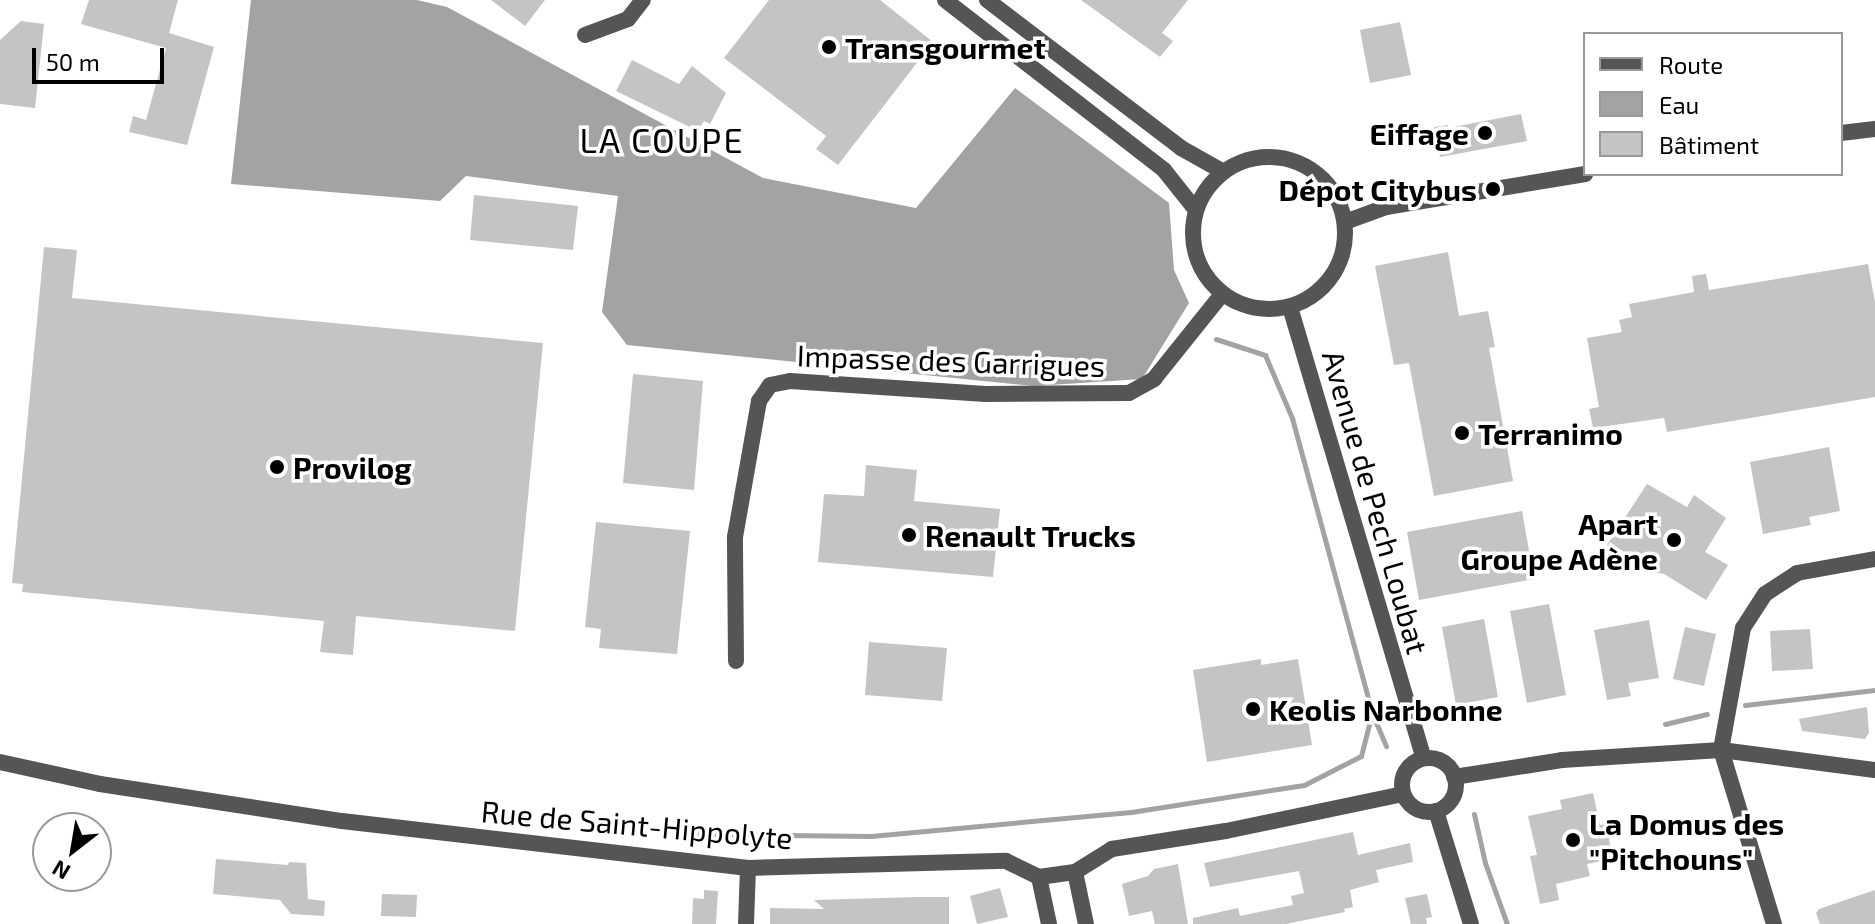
<!DOCTYPE html>
<html>
<head>
<meta charset="utf-8">
<style>
  body { margin:0 }
  #map { position:relative; width:1875px; height:924px; overflow:hidden; background:#fff; font-family:"Exo 2",sans-serif }
  div>[style] { position:absolute }
  .water>* { inset:0; background:#a3a3a3 }
  .stream>* { height:5px; margin:-2.5px; padding:0 2.5px; transform-origin:2.5px; border-radius:2.5px; background:#a3a3a3 }
  .building>* { inset:0; background:#c4c4c4 }
  .street>* { height:16px; margin:-8px; padding:0 8px; transform-origin:8px; border-radius:8px; background:#555 }
  .street>.ring { margin:-8px; padding:0; box-sizing:content-box; background:none; border:16px solid #555; border-radius:50% }
  .dots>* { width:22px; height:22px; translate:-50% -50%; box-sizing:border-box; border:4px solid #fff; border-radius:50% }
  span { translate:-50% -50%; white-space:nowrap; text-align:center; line-height:1.15; -webkit-text-stroke:7px #fff; paint-order:stroke }
  .poi-label { font-size:30px; color:#000; font-weight:700 }
  .left { translate:0 -50%; text-align:left }
  .right { translate:-100% -50%; text-align:right }
  .street-label { font-size:30px; color:#000 }
  .quarter-label { font-size:34px; color:#000; letter-spacing:2px }
  .legend { position:absolute; left:1583px; top:32px; width:260px; height:144px; box-sizing:border-box; background:#fff; border:2px solid #999; margin:0; padding:10px 14px; list-style:none; font-size:24px; color:#000 }
  .legend li { display:flex; align-items:center; gap:16px; height:40px }
  .legend b { width:40px; border:2px solid #999 }
  .north { position:absolute; left:32px; top:812px; width:80px; height:80px; box-sizing:border-box; background:#fff; border:2px solid #999; border-radius:50%; rotate:211deg; font-size:22px; font-weight:700; line-height:32px; text-align:center; color:#000 }
  .north::after { content:''; display:block; margin:auto; width:28px; height:36px; background:#000; clip-path:polygon(50% 0,100% 100%,50% 72%,0 100%) }
  .scale { position:absolute; left:32px; top:48px; width:132px; height:36px; box-sizing:border-box; border:4px solid #000; border-top:0; padding-left:10px; font-size:24px; line-height:28px; white-space:nowrap; color:#000; -webkit-text-stroke:6px #fff; paint-order:stroke }
</style>
</head>
<body>
<div id="map">
  <div class="water">
    <div style="clip-path:polygon(251px 0,417px 0,447px 7px,763px 178px,916px 208px,1015px 88px,1169px 203px,1174px 270px,1189px 303px,1142px 379px,1034px 386px,627px 345px,602px 312px,618px 196px,466px 176px,440px 201px,231px 184px)"></div>
  </div>
  <div class="stream">
    <div style="left:1216px;top:339px;width:52px;rotate:18.1deg"></div>
    <div style="left:1265px;top:355px;width:69px;rotate:66.8deg"></div>
    <div style="left:1292px;top:418px;width:306px;rotate:74.8deg"></div>
    <div style="left:1372px;top:713px;width:36px;rotate:67deg"></div>
    <div style="left:1745px;top:705px;width:131px;rotate:-6.6deg"></div>
    <div style="left:1665px;top:724px;width:43px;rotate:-13.4deg"></div>
    <div style="left:1474px;top:814px;width:50px;rotate:77.3deg"></div>
    <div style="left:1485px;top:863px;width:65px;rotate:70.2deg"></div>
    <div style="left:699px;top:834px;width:172px;rotate:0.7deg"></div>
    <div style="left:871px;top:836px;width:261px;rotate:-5.3deg"></div>
    <div style="left:1131px;top:812px;width:175px;rotate:-8.9deg"></div>
    <div style="left:1304px;top:785px;width:64px;rotate:-27deg"></div>
    <div style="left:1361px;top:756px;width:44px;rotate:-75.7deg"></div>
  </div>
  <div class="building">
    <div style="clip-path:polygon(89px 0,178px 0,169px 33px,214px 47px,187px 145px,129px 132px,133px 116px,146px 120px,166px 48px,81px 24px)"></div>
    <div style="clip-path:polygon(491px 0,545px 0,525px 26px)"></div>
    <div style="clip-path:polygon(769px 0,880px 0,933px 42px,838px 165px,816px 149px,826px 136px,724px 58px)"></div>
    <div style="clip-path:polygon(1081px 0,1188px 0,1162px 33px,1173px 41px,1160px 57px)"></div>
    <div style="clip-path:polygon(21px 21px,44px 24px,35px 108px,0 104px,0 40px)"></div>
    <div style="clip-path:polygon(1400px 22px,1411px 75px,1370px 83px,1360px 30px)"></div>
    <div style="clip-path:polygon(632px 60px,679px 84px,692px 66px,726px 93px,710px 124px,704px 121px,698px 131px,616px 91px)"></div>
    <div style="clip-path:polygon(1521px 114px,1527px 141px,1440px 157px,1434px 127px,1448px 125px,1448px 128px)"></div>
    <div style="clip-path:polygon(474px 195px,578px 206px,573px 250px,470px 240px)"></div>
    <div style="clip-path:polygon(44px 247px,77px 250px,72px 298px,543px 343px,515px 631px,356px 616px,353px 655px,320px 652px,324px 621px,22px 592px,23px 584px,12px 583px)"></div>
    <div style="clip-path:polygon(1448px 252px,1459px 316px,1488px 311px,1495px 347px,1489px 348px,1513px 481px,1434px 496px,1409px 363px,1394px 365px,1375px 266px)"></div>
    <div style="clip-path:polygon(1868px 264px,1875px 302px,1875px 397px,1667px 432px,1664px 418px,1593px 428px,1589px 409px,1599px 407px,1587px 338px,1622px 332px,1619px 320px,1632px 317px,1629px 304px,1694px 292px,1692px 276px,1706px 274px,1709px 290px)"></div>
    <div style="clip-path:polygon(633px 374px,703px 381px,694px 490px,623px 483px)"></div>
    <div style="clip-path:polygon(1829px 447px,1840px 511px,1809px 517px,1811px 525px,1763px 534px,1750px 462px)"></div>
    <div style="clip-path:polygon(866px 465px,917px 470px,914px 501px,1000px 509px,993px 577px,818px 562px,824px 494px,864px 496px)"></div>
    <div style="clip-path:polygon(1647px 484px,1687px 507px,1694px 495px,1726px 518px,1705px 552px,1728px 565px,1706px 600px,1664px 574px,1597px 560px)"></div>
    <div style="clip-path:polygon(1522px 511px,1534px 579px,1419px 600px,1407px 532px)"></div>
    <div style="clip-path:polygon(596px 522px,690px 531px,677px 654px,599px 648px,601px 629px,585px 627px)"></div>
    <div style="clip-path:polygon(1549px 604px,1566px 695px,1527px 703px,1510px 611px)"></div>
    <div style="clip-path:polygon(1484px 619px,1498px 697px,1456px 705px,1442px 627px)"></div>
    <div style="clip-path:polygon(1649px 620px,1659px 678px,1628px 683px,1631px 696px,1607px 700px,1594px 630px)"></div>
    <div style="clip-path:polygon(1685px 627px,1716px 634px,1704px 686px,1673px 679px)"></div>
    <div style="clip-path:polygon(1810px 629px,1813px 669px,1772px 671px,1770px 631px)"></div>
    <div style="clip-path:polygon(869px 642px,947px 648px,942px 701px,865px 695px)"></div>
    <div style="clip-path:polygon(1261px 659px,1261px 665px,1298px 659px,1312px 745px,1207px 762px,1193px 670px)"></div>
    <div style="clip-path:polygon(1867px 707px,1869px 733px,1865px 739px,1802px 731px,1799px 719px)"></div>
    <div style="clip-path:polygon(1593px 793px,1600px 825px,1606px 824px,1613px 859px,1587px 864px,1590px 876px,1556px 884px,1559px 900px,1540px 904px,1530px 856px,1537px 855px,1528px 816px,1562px 809px,1560px 800px)"></div>
    <div style="clip-path:polygon(1353px 832px,1358px 855px,1410px 843px,1413px 862px,1376px 870px,1379px 882px,1350px 890px,1353px 907px,1344px 909px,1345px 912px,1286px 924px,1193px 924px,1193px 918px,1238px 908px,1240px 916px,1293px 905px,1291px 896px,1304px 893px,1299px 871px,1210px 887px,1204px 863px)"></div>
    <div style="clip-path:polygon(216px 859px,288px 865px,289px 862px,306px 863px,308px 899px,325px 901px,324px 916px,291px 914px,280px 900px,213px 894px)"></div>
    <div style="clip-path:polygon(1178px 864px,1188px 924px,1155px 924px,1152px 911px,1129px 916px,1122px 884px,1148px 876px,1154px 869px)"></div>
    <div style="clip-path:polygon(1000px 888px,1008px 917px,977px 924px,970px 896px)"></div>
    <div style="clip-path:polygon(704px 890px,718px 891px,716px 924px,692px 924px,693px 898px,704px 899px)"></div>
    <div style="clip-path:polygon(1875px 890px,1875px 924px,1820px 924px,1816px 913px,1819px 909px)"></div>
    <div style="clip-path:polygon(382px 894px,417px 895px,416px 917px,381px 916px)"></div>
    <div style="clip-path:polygon(1427px 894px,1432px 917px,1426px 918px,1427px 924px,1411px 924px,1405px 898px)"></div>
    <div style="clip-path:polygon(917px 897px,949px 897px,949px 924px,770px 924px,770px 908px,824px 909px,814px 900px)"></div>
  </div>
  <div class="street">
    <div style="left:945px;top:0;width:277px;rotate:37.8deg"></div>
    <div style="left:1164px;top:170px;width:50px;rotate:51.5deg"></div>
    <div style="left:987px;top:0;width:244px;rotate:37.3deg"></div>
    <div style="left:1181px;top:148px;width:47px;rotate:29.3deg"></div>
    <div style="left:585px;top:35px;width:46px;rotate:-20.4deg"></div>
    <div style="left:628px;top:19px;width:24px;rotate:-52deg"></div>
    <div style="left:1841px;top:133px;width:34px;rotate:-7deg"></div>
    <div class="ring" style="left:1193px;top:157px;width:136px;height:136px"></div>
    <div style="left:1345px;top:222px;width:44px;rotate:-20.1deg"></div>
    <div style="left:1386px;top:207px;width:202px;rotate:-9.4deg"></div>
    <div style="left:1290px;top:307px;width:470px;rotate:73.5deg"></div>
    <div style="left:736px;top:661px;width:124px;rotate:-90.5deg"></div>
    <div style="left:735px;top:537px;width:138px;rotate:-80deg"></div>
    <div style="left:759px;top:401px;width:19px;rotate:-55deg"></div>
    <div style="left:770px;top:385px;width:20px;rotate:-11deg"></div>
    <div style="left:790px;top:381px;width:196px;rotate:3.8deg"></div>
    <div style="left:986px;top:394px;width:143px;rotate:-0.4deg"></div>
    <div style="left:1129px;top:393px;width:29px;rotate:-29deg"></div>
    <div style="left:1154px;top:379px;width:109px;rotate:-51.3deg"></div>
    <div class="ring" style="left:1402px;top:758px;width:38px;height:38px"></div>
    <div style="left:0;top:762px;width:102px;rotate:12.4deg"></div>
    <div style="left:100px;top:784px;width:245px;rotate:8.7deg"></div>
    <div style="left:342px;top:821px;width:409px;rotate:6.6deg"></div>
    <div style="left:748px;top:868px;width:258px;rotate:-1.6deg"></div>
    <div style="left:1006px;top:861px;width:37px;rotate:26deg"></div>
    <div style="left:1039px;top:877px;width:36px;rotate:-8deg"></div>
    <div style="left:1075px;top:872px;width:44px;rotate:-31.9deg"></div>
    <div style="left:1112px;top:849px;width:115px;rotate:-9deg"></div>
    <div style="left:1226px;top:831px;width:181px;rotate:-11.8deg"></div>
    <div style="left:1454px;top:777px;width:109px;rotate:-8.9deg"></div>
    <div style="left:1562px;top:760px;width:159px;rotate:-3.6deg"></div>
    <div style="left:1721px;top:750px;width:155px;rotate:7.4deg"></div>
    <div style="left:1436px;top:811px;width:118px;rotate:72.8deg"></div>
    <div style="left:1075px;top:872px;width:53px;rotate:78.1deg"></div>
    <div style="left:1039px;top:877px;width:48px;rotate:78deg"></div>
    <div style="left:746px;top:924px;width:56px;rotate:-88deg"></div>
    <div style="left:1774px;top:924px;width:182px;rotate:-106.9deg"></div>
    <div style="left:1721px;top:750px;width:124px;rotate:-79.8deg"></div>
    <div style="left:1743px;top:628px;width:40px;rotate:-57.1deg"></div>
    <div style="left:1765px;top:594px;width:38px;rotate:-33deg"></div>
    <div style="left:1797px;top:573px;width:79px;rotate:-10.2deg"></div>
  </div>
  <div class="dots">
    <div style="left:829px;top:47px;background:#000"></div>
    <div style="left:1485px;top:133px;background:#000"></div>
    <div style="left:1493px;top:189px;background:#000"></div>
    <div style="left:1462px;top:433px;background:#000"></div>
    <div style="left:277px;top:467px;background:#000"></div>
    <div style="left:909px;top:535px;background:#000"></div>
    <div style="left:1674px;top:540px;background:#000"></div>
    <div style="left:1253px;top:709px;background:#000"></div>
    <div style="left:1573px;top:840px;background:#000"></div>
  </div>
  <div class="poi-label">
    <span class="left" style="left:845px;top:47px">Transgourmet</span>
    <span class="right" style="left:1469px;top:133px">Eiffage</span>
    <span class="right" style="left:1477px;top:189px">Dépot Citybus</span>
    <span class="left" style="left:1478px;top:433px">Terranimo</span>
    <span class="left" style="left:293px;top:467px">Provilog</span>
    <span class="right" style="left:1658px;top:540px">Apart<br>Groupe Adène</span>
    <span class="left" style="left:925px;top:535px">Renault Trucks</span>
    <span class="left" style="left:1269px;top:709px">Keolis Narbonne</span>
    <span class="left" style="left:1589px;top:840px">La Domus des<br>"Pitchouns"</span>
  </div>
  <div class="street-label">
    <span style="left:951px;top:360px;rotate:2deg">Impasse des Garrigues</span>
    <span style="left:1376px;top:502px;rotate:74deg">Avenue de Pech Loubat</span>
    <span style="left:637px;top:824px;rotate:5deg">Rue de Saint-Hippolyte</span>
  </div>
  <div class="quarter-label">
    <span style="left:662px;top:140px">LA COUPE</span>
  </div>
  <ul class="legend">
  <li><b style="height:10px;background:#555"></b>Route</li>
  <li><b style="height:22px;background:#a3a3a3"></b>Eau</li>
  <li><b style="height:22px;background:#c4c4c4"></b>Bâtiment</li>
  </ul>
  <div class="north">N</div>
  <div class="scale">50 m</div>
</div>
</body>
</html>
